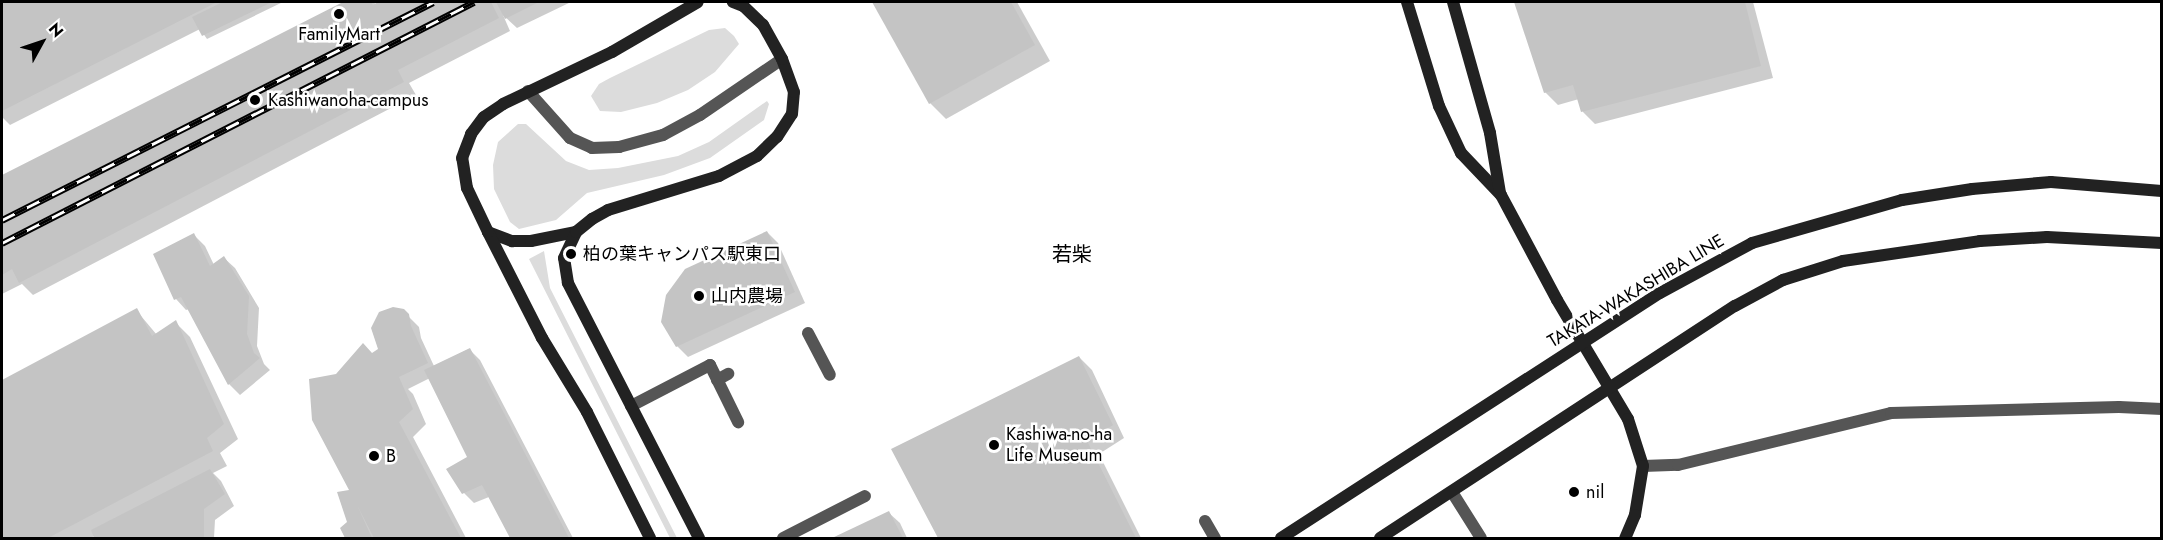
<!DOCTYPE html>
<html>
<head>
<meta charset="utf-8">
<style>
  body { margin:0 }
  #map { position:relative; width:2163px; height:540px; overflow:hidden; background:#fff; font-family:Jost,"Noto Sans JP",sans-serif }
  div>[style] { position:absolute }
  .green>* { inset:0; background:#dcdcdc }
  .shadow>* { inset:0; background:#0003 }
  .building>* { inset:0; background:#c4c4c4 }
  .lane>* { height:12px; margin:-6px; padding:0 6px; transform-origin:6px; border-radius:6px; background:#555 }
  .street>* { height:12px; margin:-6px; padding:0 6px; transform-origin:6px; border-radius:6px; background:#555 }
  .secondary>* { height:12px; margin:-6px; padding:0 6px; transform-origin:6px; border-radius:6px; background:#222 }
  .rail>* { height:7px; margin-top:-3.5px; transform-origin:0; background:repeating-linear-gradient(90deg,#fff 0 14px,#000 0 28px); box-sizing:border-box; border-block:2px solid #000 }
  .dots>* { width:16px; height:16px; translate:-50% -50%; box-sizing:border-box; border:3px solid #fff; border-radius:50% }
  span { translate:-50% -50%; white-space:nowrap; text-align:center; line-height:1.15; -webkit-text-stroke:5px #fff; paint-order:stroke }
  .poi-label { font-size:18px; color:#000 }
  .left { translate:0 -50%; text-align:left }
  .street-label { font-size:18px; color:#000 }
  .neighbourhood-label { font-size:20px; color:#000 }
  .frame { position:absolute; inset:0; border:3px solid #000; pointer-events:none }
  .north { position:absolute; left:12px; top:12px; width:60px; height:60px; -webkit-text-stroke:4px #fff; paint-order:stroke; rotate:50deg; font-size:16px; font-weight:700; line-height:24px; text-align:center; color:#000 }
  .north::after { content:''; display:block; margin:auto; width:21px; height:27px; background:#000; clip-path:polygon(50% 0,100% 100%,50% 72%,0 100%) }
</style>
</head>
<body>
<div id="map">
  <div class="green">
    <div style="clip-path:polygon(725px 28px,734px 36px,739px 44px,715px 72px,688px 90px,657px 103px,621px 112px,600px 111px,591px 96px,599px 84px,610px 78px,709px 30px)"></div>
    <div style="clip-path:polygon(767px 101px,769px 104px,764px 120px,710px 158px,664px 175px,587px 193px,556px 220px,519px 229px,510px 222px,494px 189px,493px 165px,498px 142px,518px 124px,526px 124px,566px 161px,589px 170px,618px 168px,678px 156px,709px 142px)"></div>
    <div style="clip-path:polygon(544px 251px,550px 288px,677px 538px,670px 538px,529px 259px)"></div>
  </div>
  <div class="shadow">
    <div style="clip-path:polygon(2px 2px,283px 2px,207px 39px,200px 29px,10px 125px,2px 117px)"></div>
    <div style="clip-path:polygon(347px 2px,373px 2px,376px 4px,381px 2px,571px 2px,517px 28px,503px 15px,510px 31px,409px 83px,416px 95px,33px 295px,22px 284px,2px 294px,2px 177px)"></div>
    <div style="clip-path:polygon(873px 2px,1017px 2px,1050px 61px,946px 119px,930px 103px)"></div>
    <div style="clip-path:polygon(1516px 2px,1753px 2px,1773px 78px,1595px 124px,1583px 112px,1579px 99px,1558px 105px,1545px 92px)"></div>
    <div style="clip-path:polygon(767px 232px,778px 243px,805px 303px,688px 357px,677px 346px)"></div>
    <div style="clip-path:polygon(194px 235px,205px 246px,214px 265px,224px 258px,235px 268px,259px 308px,257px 346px,264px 364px,270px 370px,240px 395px,229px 384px,189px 309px,186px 310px,176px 299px)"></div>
    <div style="clip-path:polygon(136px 310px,157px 335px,175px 322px,190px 337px,238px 439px,220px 453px,227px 466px,213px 473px,221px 481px,234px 506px,215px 520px,214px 538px,96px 538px,95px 536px,90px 538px,2px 538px,2px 382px)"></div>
    <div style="clip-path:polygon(403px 311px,419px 327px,421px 338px,434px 366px,469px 349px,480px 360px,573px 538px,511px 538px,489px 497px,474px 503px,464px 493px,469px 458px,430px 378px,408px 389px,413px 394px,426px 424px,413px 437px,466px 538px,347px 538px,342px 528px,349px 522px,351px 491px,337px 376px,380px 350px)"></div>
    <div style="clip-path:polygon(1079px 357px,1092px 370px,1124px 438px,1099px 454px,1141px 538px,940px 538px,893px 449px)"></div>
    <div style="clip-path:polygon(889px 513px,900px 523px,907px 538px,835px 538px)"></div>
  </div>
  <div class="building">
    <div style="clip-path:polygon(2px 2px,217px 2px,2px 111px)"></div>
    <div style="clip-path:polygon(223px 2px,272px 2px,202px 36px,192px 17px)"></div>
    <div style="clip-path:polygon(343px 2px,371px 2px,373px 5px,378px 2px,491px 2px,499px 18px,398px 70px,404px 82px,19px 283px,12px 269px,2px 275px,2px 175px)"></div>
    <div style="clip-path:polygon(496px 2px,539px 2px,505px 19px)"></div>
    <div style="clip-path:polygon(872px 2px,1011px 2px,1035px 45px,929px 104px)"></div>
    <div style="clip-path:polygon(1514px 2px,1745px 2px,1761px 66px,1581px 112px,1573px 85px,1544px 93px)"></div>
    <div style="clip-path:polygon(767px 231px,795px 292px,676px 347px,661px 322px,666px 295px,685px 269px)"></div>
    <div style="clip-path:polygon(194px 233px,210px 266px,224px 256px,249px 296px,247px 334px,254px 353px,260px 358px,228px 385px,181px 297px,174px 300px,153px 254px)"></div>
    <div style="clip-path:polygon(393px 307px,404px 309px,409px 314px,411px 326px,428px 363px,399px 377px,413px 409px,399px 422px,461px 538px,374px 538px,357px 505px,372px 538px,345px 538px,340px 528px,347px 522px,337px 492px,349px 490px,312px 420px,309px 379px,336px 374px,363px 343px,372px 353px,378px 349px,371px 328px,379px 312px)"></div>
    <div style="clip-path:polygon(137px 308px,152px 336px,176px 320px,224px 424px,207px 438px,213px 451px,48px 538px,2px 538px,2px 380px)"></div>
    <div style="clip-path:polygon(470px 348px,569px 538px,510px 538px,482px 485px,462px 494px,446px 469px,467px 457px,424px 370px)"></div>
    <div style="clip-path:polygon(1079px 356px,1113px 425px,1087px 441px,1136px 538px,938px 538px,891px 449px)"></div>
    <div style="clip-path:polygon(210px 469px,225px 494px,204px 509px,204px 538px,94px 538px,91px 530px)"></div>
    <div style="clip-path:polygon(889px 511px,903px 538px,832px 538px)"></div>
  </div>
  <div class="lane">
    <div style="left:528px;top:91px;width:63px;rotate:48.2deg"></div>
    <div style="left:570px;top:138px;width:24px;rotate:24deg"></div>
    <div style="left:592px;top:148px;width:27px;rotate:-2deg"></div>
    <div style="left:619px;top:147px;width:46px;rotate:-15.3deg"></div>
    <div style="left:663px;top:135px;width:42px;rotate:-28.4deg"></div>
    <div style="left:700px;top:115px;width:99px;rotate:-34.3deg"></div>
    <div style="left:808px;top:333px;width:47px;rotate:62.4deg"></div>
    <div style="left:717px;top:380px;width:13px;rotate:-29deg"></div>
    <div style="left:631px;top:406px;width:89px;rotate:-27.4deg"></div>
    <div style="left:710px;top:365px;width:64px;rotate:63.8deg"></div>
    <div style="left:1452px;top:492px;width:54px;rotate:57.8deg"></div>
    <div style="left:1205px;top:521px;width:20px;rotate:60deg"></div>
    <div style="left:783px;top:538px;width:92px;rotate:-27.1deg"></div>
  </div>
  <div class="street">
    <div style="left:1643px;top:466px;width:35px;rotate:-2deg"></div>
    <div style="left:1678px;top:465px;width:219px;rotate:-13.7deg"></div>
    <div style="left:1891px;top:413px;width:228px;rotate:-1.5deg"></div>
    <div style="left:2119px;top:407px;width:43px;rotate:2.7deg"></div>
  </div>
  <div class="secondary">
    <div style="left:1407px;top:2px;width:109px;rotate:72.9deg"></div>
    <div style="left:1439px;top:106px;width:52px;rotate:64.9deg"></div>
    <div style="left:1461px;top:153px;width:58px;rotate:46.4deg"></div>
    <div style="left:1501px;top:195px;width:119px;rotate:61.9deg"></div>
    <div style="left:1557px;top:300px;width:139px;rotate:59.2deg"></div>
    <div style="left:1628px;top:419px;width:49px;rotate:72.3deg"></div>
    <div style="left:1643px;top:466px;width:50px;rotate:99.3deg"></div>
    <div style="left:1635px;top:515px;width:25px;rotate:113deg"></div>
    <div style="left:1453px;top:2px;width:136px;rotate:74.2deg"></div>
    <div style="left:1490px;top:133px;width:61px;rotate:80.5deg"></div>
    <div style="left:488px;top:232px;width:26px;rotate:21deg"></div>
    <div style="left:512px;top:241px;width:19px"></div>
    <div style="left:531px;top:241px;width:46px;rotate:-11.3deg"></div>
    <div style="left:650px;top:538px;width:141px;rotate:-116.6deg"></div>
    <div style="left:587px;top:412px;width:87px;rotate:-121.3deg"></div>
    <div style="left:542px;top:338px;width:119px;rotate:-117deg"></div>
    <div style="left:488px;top:232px;width:49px;rotate:-115.5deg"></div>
    <div style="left:467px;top:188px;width:30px;rotate:-99deg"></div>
    <div style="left:462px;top:158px;width:26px;rotate:-69deg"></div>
    <div style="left:471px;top:134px;width:21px;rotate:-53deg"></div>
    <div style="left:484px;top:117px;width:23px;rotate:-34deg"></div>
    <div style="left:503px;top:104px;width:121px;rotate:-25.5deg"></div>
    <div style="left:612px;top:52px;width:99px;rotate:-30.2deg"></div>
    <div style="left:699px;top:538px;width:287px;rotate:-117.2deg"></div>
    <div style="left:568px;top:283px;width:25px;rotate:-99deg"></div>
    <div style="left:564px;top:258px;width:29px;rotate:-65deg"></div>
    <div style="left:576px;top:232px;width:21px;rotate:-39deg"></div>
    <div style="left:592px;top:219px;width:18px;rotate:-29deg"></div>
    <div style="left:608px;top:210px;width:116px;rotate:-17deg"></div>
    <div style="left:719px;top:176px;width:43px;rotate:-27.8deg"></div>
    <div style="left:757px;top:156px;width:28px;rotate:-44deg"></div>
    <div style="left:777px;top:137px;width:27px;rotate:-57deg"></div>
    <div style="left:792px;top:114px;width:22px;rotate:-85deg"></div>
    <div style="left:794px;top:92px;width:35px;rotate:-110deg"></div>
    <div style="left:782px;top:59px;width:39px;rotate:-119deg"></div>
    <div style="left:763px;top:25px;width:28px;rotate:-136deg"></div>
    <div style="left:743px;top:6px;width:11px;rotate:-158deg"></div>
    <div style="left:1281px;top:538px;width:451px;rotate:-32.9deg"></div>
    <div style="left:1660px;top:293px;width:105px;rotate:-28.5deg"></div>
    <div style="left:1752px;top:243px;width:156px;rotate:-16deg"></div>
    <div style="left:1902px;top:200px;width:71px;rotate:-8.9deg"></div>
    <div style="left:1972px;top:189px;width:79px;rotate:-5.1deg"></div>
    <div style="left:2051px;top:182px;width:111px;rotate:4.6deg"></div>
    <div style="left:1380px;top:538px;width:424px;rotate:-33.2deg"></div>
    <div style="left:1735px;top:306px;width:55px;rotate:-28.4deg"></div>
    <div style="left:1783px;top:280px;width:63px;rotate:-17.6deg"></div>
    <div style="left:1843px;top:261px;width:138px;rotate:-8.3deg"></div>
    <div style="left:1980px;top:241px;width:67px;rotate:-3.4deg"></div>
    <div style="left:2047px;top:237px;width:115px;rotate:3deg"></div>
  </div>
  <div class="rail">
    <div style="left:2px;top:220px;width:483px;rotate:-26.8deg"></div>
    <div style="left:2px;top:243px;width:530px;rotate:-27.05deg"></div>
  </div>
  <div class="dots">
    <div style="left:339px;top:14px;background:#000"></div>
    <div style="left:255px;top:100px;background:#000"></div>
    <div style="left:571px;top:254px;background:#000"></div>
    <div style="left:699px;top:296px;background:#000"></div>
    <div style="left:994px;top:445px;background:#000"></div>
    <div style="left:374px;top:456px;background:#000"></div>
    <div style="left:1574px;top:492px;background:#000"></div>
  </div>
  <div class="poi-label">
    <span style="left:339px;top:34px">FamilyMart</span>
    <span class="left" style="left:268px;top:100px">Kashiwanoha-campus</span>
    <span class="left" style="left:583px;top:254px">柏の葉キャンパス駅東口</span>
    <span class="left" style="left:711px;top:296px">山内農場</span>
    <span class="left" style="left:1006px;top:445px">Kashiwa-no-ha<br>Life Museum</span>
    <span class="left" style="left:386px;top:456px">B</span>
    <span class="left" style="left:1586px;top:492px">nil</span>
  </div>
  <div class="street-label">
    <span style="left:1636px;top:291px;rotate:-31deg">TAKATA-WAKASHIBA LINE</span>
  </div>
  <div class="neighbourhood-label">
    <span style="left:1072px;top:254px">若柴</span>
  </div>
  <div class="frame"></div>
  <div class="north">N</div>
</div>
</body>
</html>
